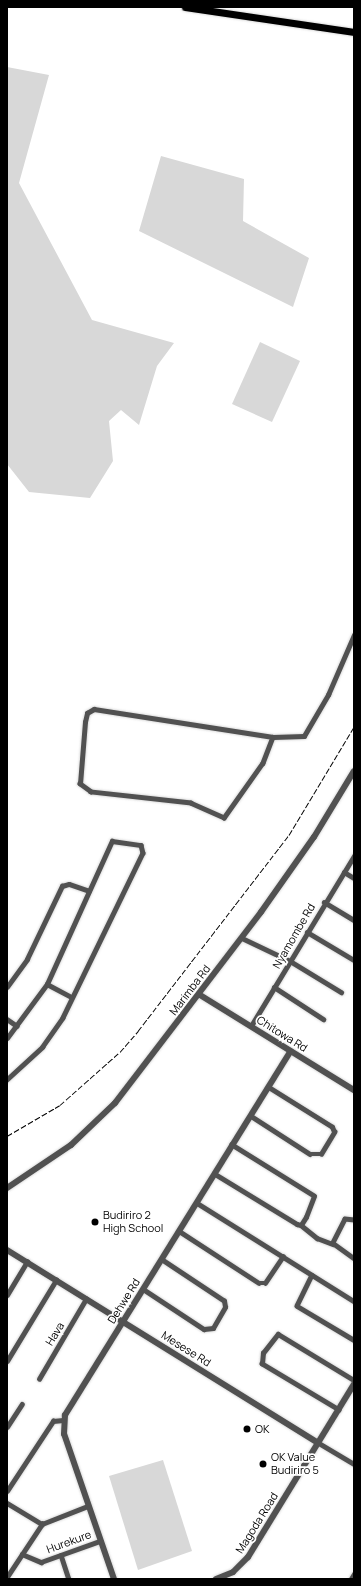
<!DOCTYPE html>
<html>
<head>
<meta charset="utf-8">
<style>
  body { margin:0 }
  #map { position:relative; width:361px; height:1586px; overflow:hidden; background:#fff; font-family:Manrope,sans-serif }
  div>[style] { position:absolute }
  .green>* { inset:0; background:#d8d8d8 }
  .roads { filter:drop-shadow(0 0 1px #dbdbdb) drop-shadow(0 0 1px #dbdbdb) }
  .minor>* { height:4.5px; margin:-2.25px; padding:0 2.25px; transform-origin:2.25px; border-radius:2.25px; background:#515151 }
  .tertiary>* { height:6px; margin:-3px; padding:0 3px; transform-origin:3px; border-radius:3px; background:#515151 }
  .primary>* { height:7px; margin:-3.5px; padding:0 3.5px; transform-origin:3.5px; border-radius:3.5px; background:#000 }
  .rail>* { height:1px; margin-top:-0.5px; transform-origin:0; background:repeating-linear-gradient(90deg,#000 0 6px,transparent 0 8px) }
  .dots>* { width:11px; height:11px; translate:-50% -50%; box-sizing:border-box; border:2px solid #fff; border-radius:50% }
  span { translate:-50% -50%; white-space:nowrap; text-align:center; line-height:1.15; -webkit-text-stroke:3.5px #fff; paint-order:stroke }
  .street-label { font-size:11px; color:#000 }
  .poi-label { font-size:11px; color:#000 }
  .left { translate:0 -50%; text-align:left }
  .frame { position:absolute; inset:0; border:8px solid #000; pointer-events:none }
</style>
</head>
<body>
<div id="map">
  <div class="green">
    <div style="clip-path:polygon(7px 67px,49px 75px,19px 183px,92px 320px,174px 343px,157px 366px,139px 425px,121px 410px,109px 421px,113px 461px,90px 498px,29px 492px,7px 464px)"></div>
    <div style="clip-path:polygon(161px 156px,244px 179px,243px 221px,309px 258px,293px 307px,139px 231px)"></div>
    <div style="clip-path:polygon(260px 342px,300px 361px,272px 422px,232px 404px)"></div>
    <div style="clip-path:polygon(163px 1460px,192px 1551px,138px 1570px,109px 1476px)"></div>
  </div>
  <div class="roads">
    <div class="minor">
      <div style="left:273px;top:737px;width:28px;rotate:111deg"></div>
      <div style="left:263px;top:763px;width:67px;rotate:125.3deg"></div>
      <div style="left:224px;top:818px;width:36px;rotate:-156deg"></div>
      <div style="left:191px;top:803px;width:101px;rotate:-173.7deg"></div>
      <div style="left:91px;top:792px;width:14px;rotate:-144deg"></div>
      <div style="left:80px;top:784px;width:62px;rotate:-85.4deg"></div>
      <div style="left:85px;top:722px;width:9px;rotate:-77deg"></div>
      <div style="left:87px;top:713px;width:8px;rotate:-30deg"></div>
      <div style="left:94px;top:709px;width:181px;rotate:8.9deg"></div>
      <div style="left:273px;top:737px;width:31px;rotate:-2deg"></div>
      <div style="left:304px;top:736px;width:48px;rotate:-59.7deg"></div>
      <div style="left:328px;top:695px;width:65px;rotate:-66.6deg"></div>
      <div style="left:344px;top:872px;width:12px;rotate:31deg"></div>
      <div style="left:324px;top:902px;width:35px;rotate:31deg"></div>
      <div style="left:307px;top:932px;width:55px;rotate:30.8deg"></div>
      <div style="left:242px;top:938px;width:53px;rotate:25.6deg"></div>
      <div style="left:290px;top:961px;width:60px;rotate:31.3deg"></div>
      <div style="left:47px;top:984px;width:27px;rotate:28deg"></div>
      <div style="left:7px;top:987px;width:34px;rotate:-54deg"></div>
      <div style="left:27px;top:959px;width:81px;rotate:-64.4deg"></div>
      <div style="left:62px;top:886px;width:7px;rotate:-16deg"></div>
      <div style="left:69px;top:884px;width:21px;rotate:19deg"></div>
      <div style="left:274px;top:987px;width:59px;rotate:33.1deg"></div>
      <div style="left:7px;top:1019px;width:12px;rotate:35deg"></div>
      <div style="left:251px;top:1026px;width:199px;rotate:-58.8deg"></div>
      <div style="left:7px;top:1038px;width:67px;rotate:-53.5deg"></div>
      <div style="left:47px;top:984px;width:157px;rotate:-65.6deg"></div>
      <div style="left:112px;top:841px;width:29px;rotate:8deg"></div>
      <div style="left:141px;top:845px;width:8px;rotate:76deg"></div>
      <div style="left:143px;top:853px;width:183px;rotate:115.9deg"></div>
      <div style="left:63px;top:1018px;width:35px;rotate:125deg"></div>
      <div style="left:43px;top:1047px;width:49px;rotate:137.5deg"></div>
      <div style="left:251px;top:1116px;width:70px;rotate:32.8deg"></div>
      <div style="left:310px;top:1154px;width:11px"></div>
      <div style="left:321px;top:1154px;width:26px;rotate:-59deg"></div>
      <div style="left:334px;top:1132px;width:5px;rotate:-112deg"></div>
      <div style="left:332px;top:1127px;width:75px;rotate:-148deg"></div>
      <div style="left:215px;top:1174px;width:96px;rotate:31.4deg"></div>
      <div style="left:297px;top:1224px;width:4px;rotate:14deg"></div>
      <div style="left:301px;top:1225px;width:9px;rotate:-58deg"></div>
      <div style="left:306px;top:1217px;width:22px;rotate:-69deg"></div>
      <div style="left:314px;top:1196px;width:97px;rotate:-148.1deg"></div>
      <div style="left:197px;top:1203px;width:185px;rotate:32deg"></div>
      <div style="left:354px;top:1220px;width:9px;rotate:-174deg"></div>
      <div style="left:345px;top:1219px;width:27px;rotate:117deg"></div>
      <div style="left:333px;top:1243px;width:26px;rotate:36deg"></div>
      <div style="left:301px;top:1225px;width:21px;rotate:39deg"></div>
      <div style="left:317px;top:1238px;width:17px;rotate:21deg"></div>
      <div style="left:179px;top:1231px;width:95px;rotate:33deg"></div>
      <div style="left:259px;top:1283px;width:6px"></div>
      <div style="left:265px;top:1283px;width:32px;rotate:-56deg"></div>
      <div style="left:312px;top:1275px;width:34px;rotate:116deg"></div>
      <div style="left:297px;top:1306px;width:66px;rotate:30.8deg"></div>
      <div style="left:143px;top:1289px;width:73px;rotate:33.3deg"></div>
      <div style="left:204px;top:1329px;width:9px;rotate:-6deg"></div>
      <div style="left:213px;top:1328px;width:24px;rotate:-60deg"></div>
      <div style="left:225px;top:1307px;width:6px;rotate:-99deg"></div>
      <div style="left:224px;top:1301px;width:74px;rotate:-146.5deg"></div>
      <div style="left:7px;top:1295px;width:39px;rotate:-59deg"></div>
      <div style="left:7px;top:1361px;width:95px;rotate:-58.8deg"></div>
      <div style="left:39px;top:1379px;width:93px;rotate:-59.6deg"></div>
      <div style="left:339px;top:1410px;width:90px;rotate:-149.1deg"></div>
      <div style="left:262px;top:1364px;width:11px;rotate:-85deg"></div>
      <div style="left:263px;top:1353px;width:24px;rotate:-52deg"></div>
      <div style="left:278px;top:1334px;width:89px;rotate:31.2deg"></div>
      <div style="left:7px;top:1427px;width:27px;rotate:-57deg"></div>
      <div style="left:317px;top:1442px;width:43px;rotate:30.7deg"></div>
      <div style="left:7px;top:1491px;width:84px;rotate:-56.7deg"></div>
      <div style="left:53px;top:1421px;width:10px;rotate:-6deg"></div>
      <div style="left:7px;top:1503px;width:41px;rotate:31deg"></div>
      <div style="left:42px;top:1524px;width:49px;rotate:-21.4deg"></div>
      <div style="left:22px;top:1554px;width:21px;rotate:23deg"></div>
      <div style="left:41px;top:1562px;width:63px;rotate:-19.6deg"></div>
      <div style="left:61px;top:1555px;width:25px;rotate:72deg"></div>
      <div style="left:7px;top:1577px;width:64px;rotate:-56.6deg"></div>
      <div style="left:351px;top:1579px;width:6px;rotate:-59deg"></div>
    </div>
    <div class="tertiary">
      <div style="left:200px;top:995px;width:181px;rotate:31.7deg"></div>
      <div style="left:7px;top:1188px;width:77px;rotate:-33.9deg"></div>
      <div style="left:71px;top:1145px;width:61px;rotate:-43.7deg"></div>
      <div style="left:115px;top:1103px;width:240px;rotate:-52.6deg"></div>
      <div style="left:261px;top:912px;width:92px;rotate:-54.8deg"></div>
      <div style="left:314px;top:837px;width:77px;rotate:-58.8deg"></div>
      <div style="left:7px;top:1250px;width:365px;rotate:31.8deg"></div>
      <div style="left:114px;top:1579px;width:153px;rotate:-109deg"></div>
      <div style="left:64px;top:1434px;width:19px;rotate:-87deg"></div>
      <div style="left:65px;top:1415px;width:428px;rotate:-58.2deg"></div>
      <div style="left:216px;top:1579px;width:18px;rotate:-22deg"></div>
      <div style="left:233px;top:1572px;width:21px;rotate:-45deg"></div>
      <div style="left:248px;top:1557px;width:203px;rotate:-58.5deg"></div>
    </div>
    <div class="primary">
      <div style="left:185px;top:7px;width:171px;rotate:8.4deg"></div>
    </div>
  </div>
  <div class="rail">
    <div style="left:7px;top:1136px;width:61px;rotate:-30.3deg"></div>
    <div style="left:60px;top:1105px;width:80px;rotate:-41.5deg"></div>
    <div style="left:120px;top:1052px;width:28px;rotate:-49deg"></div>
    <div style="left:138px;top:1031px;width:247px;rotate:-52.4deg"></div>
    <div style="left:289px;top:835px;width:126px;rotate:-59deg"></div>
  </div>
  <div class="dots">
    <div style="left:95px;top:1222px;background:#000"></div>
    <div style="left:247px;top:1429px;background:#000"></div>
    <div style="left:263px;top:1464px;background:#000"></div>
  </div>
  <div class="street-label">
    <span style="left:294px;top:936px;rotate:-60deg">Nyamombe Rd</span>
    <span style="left:190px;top:990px;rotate:-53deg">Marimba Rd</span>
    <span style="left:282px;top:1034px;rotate:32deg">Chitowa Rd</span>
    <span style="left:124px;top:1301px;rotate:-58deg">Dehwe Rd</span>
    <span style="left:55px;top:1334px;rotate:-59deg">Hava</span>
    <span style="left:186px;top:1349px;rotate:32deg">Mesese Rd</span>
    <span style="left:257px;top:1523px;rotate:-58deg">Magoda Road</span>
    <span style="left:69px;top:1542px;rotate:-20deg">Hurekure</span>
  </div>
  <div class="poi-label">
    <span class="left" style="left:103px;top:1222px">Budiriro 2<br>High School</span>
    <span class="left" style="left:255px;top:1429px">OK</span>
    <span class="left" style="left:271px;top:1464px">OK Value<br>Budiriro 5</span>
  </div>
  <div class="frame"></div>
</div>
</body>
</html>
